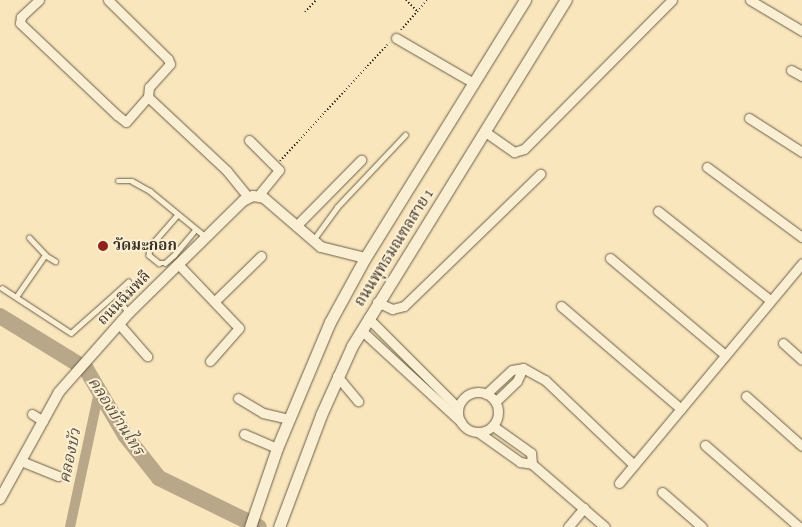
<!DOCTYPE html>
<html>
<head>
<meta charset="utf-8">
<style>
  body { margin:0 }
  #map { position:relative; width:802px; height:527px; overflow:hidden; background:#f9e6bc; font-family:Alegreya,"Noto Serif Thai",serif }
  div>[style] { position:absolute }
  .canal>* { height:10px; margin:-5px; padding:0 5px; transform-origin:5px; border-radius:5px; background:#b8a889 }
  .river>* { height:16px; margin:-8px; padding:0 8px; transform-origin:8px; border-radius:8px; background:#b8a889 }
  .path>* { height:2px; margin-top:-1px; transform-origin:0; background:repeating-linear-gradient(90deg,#3a3026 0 1px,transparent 0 3.5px) }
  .roads { filter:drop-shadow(0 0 1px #6a5e4c) drop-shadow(0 0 1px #6a5e4c) }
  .service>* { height:4.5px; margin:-2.25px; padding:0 2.25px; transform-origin:2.25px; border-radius:2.25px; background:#fbefd3 }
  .minor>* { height:9px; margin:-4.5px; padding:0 4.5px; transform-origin:4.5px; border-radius:4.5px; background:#fbefd3 }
  .minor>.ring { margin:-4.5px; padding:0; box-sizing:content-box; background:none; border:9px solid #fbefd3; border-radius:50% }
  .tertiary>* { height:10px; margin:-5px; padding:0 5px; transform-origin:5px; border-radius:5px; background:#fbefd3 }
  .secondary>* { height:11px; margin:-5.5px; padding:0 5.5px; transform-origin:5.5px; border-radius:5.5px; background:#fbefd3 }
  .dots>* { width:14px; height:14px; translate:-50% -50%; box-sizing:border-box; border:2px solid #fbefd3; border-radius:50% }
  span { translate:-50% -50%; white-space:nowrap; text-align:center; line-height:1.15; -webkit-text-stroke:4px #fbefd3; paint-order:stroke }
  .poi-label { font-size:15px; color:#3a3026; font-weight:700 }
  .left { translate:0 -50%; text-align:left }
  .street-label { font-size:15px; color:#3a3026 }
  .water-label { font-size:16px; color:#5a4e3f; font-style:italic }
</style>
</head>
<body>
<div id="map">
  <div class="canal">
    <div style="left:70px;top:527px;width:138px;rotate:-77.9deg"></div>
  </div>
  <div class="river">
    <div style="left:0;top:316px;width:101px;rotate:31.6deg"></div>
    <div style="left:86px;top:369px;width:77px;rotate:59.4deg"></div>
    <div style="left:125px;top:435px;width:55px;rotate:51.7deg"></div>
    <div style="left:159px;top:478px;width:111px;rotate:26.1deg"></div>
  </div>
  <div class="path">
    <div style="left:406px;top:0;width:16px;rotate:45deg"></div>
    <div style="left:305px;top:12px;width:16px;rotate:-47deg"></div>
    <div style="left:401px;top:30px;width:40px;rotate:-49deg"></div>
    <div style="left:280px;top:161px;width:161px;rotate:-47.3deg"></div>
  </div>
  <div class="roads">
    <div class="service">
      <div style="left:118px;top:181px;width:14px"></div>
      <div style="left:132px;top:181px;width:21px;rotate:29deg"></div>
      <div style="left:150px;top:191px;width:72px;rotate:39.4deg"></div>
      <div style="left:177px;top:216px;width:41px;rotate:131.1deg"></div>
      <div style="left:150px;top:247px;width:8px;rotate:97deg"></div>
      <div style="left:149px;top:255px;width:13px;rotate:39deg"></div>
      <div style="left:159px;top:263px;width:6px"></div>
      <div style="left:165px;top:263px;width:12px;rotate:-42deg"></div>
      <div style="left:174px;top:255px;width:33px;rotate:-50deg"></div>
      <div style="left:314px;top:239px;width:39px;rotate:-54deg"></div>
      <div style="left:337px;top:207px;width:99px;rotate:-46.6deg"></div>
      <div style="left:45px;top:255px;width:12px;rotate:31deg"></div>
      <div style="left:2px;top:288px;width:82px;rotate:33.1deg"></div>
      <div style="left:71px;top:333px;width:59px;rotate:-41.6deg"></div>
      <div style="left:115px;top:294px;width:22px;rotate:54deg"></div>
      <div style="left:115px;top:294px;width:18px;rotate:-43deg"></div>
      <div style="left:16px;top:297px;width:51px;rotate:-55.4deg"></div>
      <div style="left:45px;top:255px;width:23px;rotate:-133deg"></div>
    </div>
    <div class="minor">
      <div style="left:39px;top:0;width:25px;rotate:137deg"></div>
      <div style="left:21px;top:17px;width:6px;rotate:99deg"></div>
      <div style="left:20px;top:23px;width:134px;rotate:43.5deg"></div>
      <div style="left:117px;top:115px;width:11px;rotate:38deg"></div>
      <div style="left:126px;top:122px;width:33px;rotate:-49deg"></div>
      <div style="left:108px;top:0;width:84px;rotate:44.5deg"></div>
      <div style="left:168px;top:59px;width:5px;rotate:68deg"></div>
      <div style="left:170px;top:64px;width:31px;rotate:132deg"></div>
      <div style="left:149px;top:87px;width:10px;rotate:96deg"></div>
      <div style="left:148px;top:97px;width:108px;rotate:43.1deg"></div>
      <div style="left:227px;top:171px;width:33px;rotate:51deg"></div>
      <div style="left:750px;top:0;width:61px;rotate:30.8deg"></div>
      <div style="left:396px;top:38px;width:88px;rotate:30.1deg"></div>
      <div style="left:791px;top:70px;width:13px;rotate:29deg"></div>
      <div style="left:749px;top:118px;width:63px;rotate:32.7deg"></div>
      <div style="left:484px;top:131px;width:37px;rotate:35deg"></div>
      <div style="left:514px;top:152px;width:10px;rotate:-17deg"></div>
      <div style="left:524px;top:149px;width:210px;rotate:-45.2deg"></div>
      <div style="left:249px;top:140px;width:42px;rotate:45deg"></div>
      <div style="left:279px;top:170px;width:33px;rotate:129deg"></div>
      <div style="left:707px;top:167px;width:118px;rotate:36.4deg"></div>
      <div style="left:658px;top:211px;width:143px;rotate:38.5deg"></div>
      <div style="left:296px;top:226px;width:93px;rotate:-45.4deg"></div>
      <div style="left:610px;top:258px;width:150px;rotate:40.1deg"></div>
      <div style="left:178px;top:264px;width:88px;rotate:46.4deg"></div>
      <div style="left:239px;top:328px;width:44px;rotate:131.3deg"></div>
      <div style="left:216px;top:300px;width:63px;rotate:-44.4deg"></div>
      <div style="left:377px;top:302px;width:17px;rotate:25deg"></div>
      <div style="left:392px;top:309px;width:12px;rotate:-14deg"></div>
      <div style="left:404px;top:306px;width:190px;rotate:-44.1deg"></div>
      <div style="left:561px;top:306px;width:158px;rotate:40.6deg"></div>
      <div style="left:368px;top:318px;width:127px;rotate:45deg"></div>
      <div style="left:119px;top:324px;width:43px;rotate:48.8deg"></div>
      <div style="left:361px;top:330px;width:136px;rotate:42.6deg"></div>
      <div style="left:783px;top:343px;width:25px;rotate:42deg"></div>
      <div style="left:523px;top:368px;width:25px;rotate:29deg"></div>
      <div style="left:545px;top:380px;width:123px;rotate:43.7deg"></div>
      <div style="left:337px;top:376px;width:33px;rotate:50deg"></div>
      <div class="ring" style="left:458px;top:392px;width:31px;height:31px"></div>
      <div style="left:486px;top:394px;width:35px;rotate:-43deg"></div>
      <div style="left:512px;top:370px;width:11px;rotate:-10deg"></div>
      <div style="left:523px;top:368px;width:14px;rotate:115deg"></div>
      <div style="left:517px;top:381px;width:30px;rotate:136deg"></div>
      <div style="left:746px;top:396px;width:75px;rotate:41.8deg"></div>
      <div style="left:238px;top:398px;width:29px;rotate:31deg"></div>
      <div style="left:263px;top:413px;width:27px;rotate:13deg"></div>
      <div style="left:32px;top:414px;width:13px;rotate:32deg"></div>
      <div style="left:478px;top:432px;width:52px;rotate:35.5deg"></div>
      <div style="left:520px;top:462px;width:12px;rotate:9deg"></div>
      <div style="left:532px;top:464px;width:11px;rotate:-95deg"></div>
      <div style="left:531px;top:453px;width:47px;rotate:-144.6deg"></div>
      <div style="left:244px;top:434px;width:36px;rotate:23deg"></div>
      <div style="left:705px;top:445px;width:125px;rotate:41.1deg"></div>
      <div style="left:21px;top:461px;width:40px;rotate:22deg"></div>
      <div style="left:532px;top:464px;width:96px;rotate:40.8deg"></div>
      <div style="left:619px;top:483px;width:286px;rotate:-50.2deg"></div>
      <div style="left:662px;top:492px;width:53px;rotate:41.2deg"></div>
      <div style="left:568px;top:527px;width:25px;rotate:-50deg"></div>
    </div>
    <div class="tertiary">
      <div style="left:0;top:499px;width:122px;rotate:-61.1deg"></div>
      <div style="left:59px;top:392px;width:106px;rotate:-48.5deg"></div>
      <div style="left:129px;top:313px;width:160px;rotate:-44.5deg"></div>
      <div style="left:243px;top:201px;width:11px;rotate:-27deg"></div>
      <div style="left:253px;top:196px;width:11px;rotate:10deg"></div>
      <div style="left:264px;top:198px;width:75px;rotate:40.7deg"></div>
      <div style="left:321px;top:247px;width:45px;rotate:14deg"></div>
    </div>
    <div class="secondary">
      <div style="left:250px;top:527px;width:83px;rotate:-71.1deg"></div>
      <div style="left:277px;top:448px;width:137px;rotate:-67.2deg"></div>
      <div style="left:330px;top:322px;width:73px;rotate:-61.3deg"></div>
      <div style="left:365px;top:258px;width:304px;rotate:-58.2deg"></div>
      <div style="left:279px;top:527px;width:120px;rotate:-69.4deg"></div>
      <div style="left:321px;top:415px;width:76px;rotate:-65.8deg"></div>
      <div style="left:352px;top:346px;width:407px;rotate:-58.3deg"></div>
    </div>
  </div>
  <div class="dots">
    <div style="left:103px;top:246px;background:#8f2418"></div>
  </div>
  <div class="poi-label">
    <span class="left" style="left:113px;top:246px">วัดมะกอก</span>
  </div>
  <div class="street-label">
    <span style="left:394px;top:248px;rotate:-58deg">ถนนพุทธมณฑลสาย 1</span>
    <span style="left:124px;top:298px;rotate:-46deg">ถนนฉิมพลี</span>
  </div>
  <div class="water-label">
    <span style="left:116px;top:416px;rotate:57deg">คลองบ้านไทร</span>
    <span style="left:70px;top:456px;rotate:-78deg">คลองบัว</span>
  </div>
</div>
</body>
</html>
